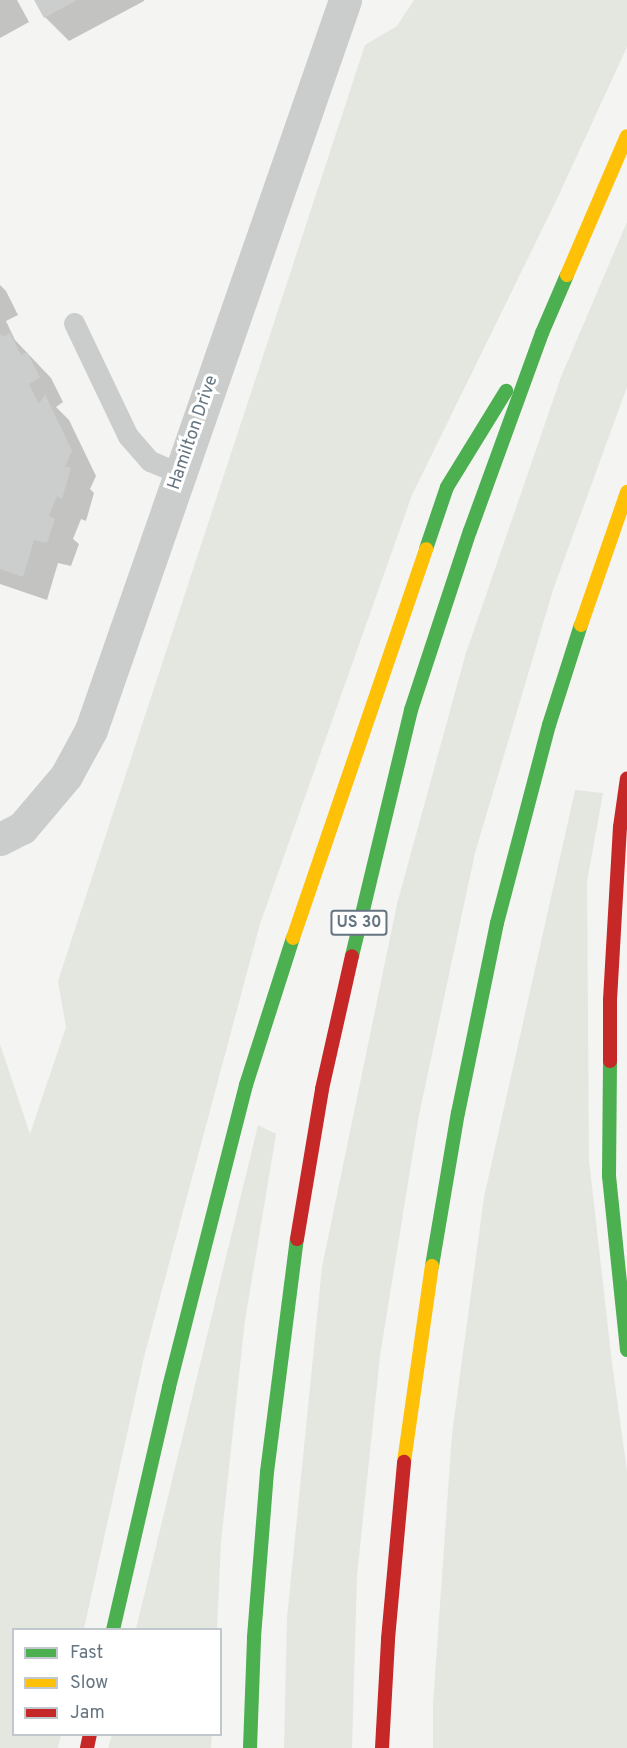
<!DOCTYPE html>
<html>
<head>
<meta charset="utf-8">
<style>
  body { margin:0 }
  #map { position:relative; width:627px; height:1748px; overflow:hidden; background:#f4f4f2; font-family:Overpass,sans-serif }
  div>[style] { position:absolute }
  .green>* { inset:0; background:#e4e7e0 }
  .shadow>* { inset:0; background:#0003 }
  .building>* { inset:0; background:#cccece }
  .lane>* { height:21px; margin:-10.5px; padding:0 10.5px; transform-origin:10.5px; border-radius:10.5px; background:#cbcdcd }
  .street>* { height:33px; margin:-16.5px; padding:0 16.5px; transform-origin:16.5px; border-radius:16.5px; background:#cbcdcd }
  .fast>* { height:14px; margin:-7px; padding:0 7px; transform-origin:7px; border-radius:7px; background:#4caf50 }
  .slow>* { height:14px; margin:-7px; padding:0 7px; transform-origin:7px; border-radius:7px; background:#ffc107 }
  .jam>* { height:14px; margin:-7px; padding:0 7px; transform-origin:7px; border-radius:7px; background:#c62828 }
  span { translate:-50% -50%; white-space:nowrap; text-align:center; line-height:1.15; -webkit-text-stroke:6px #fff; paint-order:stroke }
  .shield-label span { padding:2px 4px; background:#fff; border:2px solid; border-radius:4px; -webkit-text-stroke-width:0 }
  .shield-label { font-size:16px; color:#647582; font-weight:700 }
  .street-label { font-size:18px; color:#647582 }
  .legend { position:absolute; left:12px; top:1628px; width:210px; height:108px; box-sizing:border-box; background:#fff; border:2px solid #c1c8cd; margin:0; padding:8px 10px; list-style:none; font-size:18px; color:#647582 }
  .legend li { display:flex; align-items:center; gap:12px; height:30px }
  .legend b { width:30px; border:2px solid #c1c8cd }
</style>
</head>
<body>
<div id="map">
  <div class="green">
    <div style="clip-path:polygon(414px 0,627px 0,627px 47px,557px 199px,412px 495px,260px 924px,144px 1357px,84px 1629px,14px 1630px,14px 1734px,61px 1735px,58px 1748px,0 1748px,0 1044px,30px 1134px,66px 1027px,58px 981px,365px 45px,397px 26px)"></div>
    <div style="clip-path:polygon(627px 222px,627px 387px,553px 590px,475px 853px,419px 1115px,380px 1356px,357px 1576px,352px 1748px,284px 1748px,287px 1618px,322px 1267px,397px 904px,465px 656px,561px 377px)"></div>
    <div style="clip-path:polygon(575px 790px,603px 793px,587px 882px,589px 1160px,612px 1363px,627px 1471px,627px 1748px,433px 1748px,433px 1704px,452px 1434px,484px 1197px)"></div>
    <div style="clip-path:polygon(258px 1125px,276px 1134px,245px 1320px,221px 1542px,217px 1629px,136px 1629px)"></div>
    <div style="clip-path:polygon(112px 1735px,212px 1735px,211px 1748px,108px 1748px)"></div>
  </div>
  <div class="shadow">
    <div style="clip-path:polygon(0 0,17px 0,29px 22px,0 38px)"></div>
    <div style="clip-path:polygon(36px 0,144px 0,144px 1px,69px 41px,45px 17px)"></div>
    <div style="clip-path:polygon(0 285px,6px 291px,18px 315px,6px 321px,15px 340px,51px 378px,63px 402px,56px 407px,69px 420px,96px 476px,90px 489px,94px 493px,86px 521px,81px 519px,73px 539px,79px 544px,71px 566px,58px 563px,47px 600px,0 584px)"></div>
  </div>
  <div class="building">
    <div style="clip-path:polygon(34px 0,77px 0,44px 18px)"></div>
    <div style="clip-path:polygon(0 333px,2px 337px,10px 333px,21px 355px,27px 352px,40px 378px,29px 384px,39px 404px,45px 394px,72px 451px,65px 466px,71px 468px,62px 499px,57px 496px,49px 516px,55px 519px,47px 543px,34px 540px,23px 577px,0 569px)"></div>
  </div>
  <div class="lane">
    <div style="left:74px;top:323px;width:125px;rotate:64.5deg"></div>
    <div style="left:128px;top:436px;width:33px;rotate:49deg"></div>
    <div style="left:150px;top:461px;width:33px;rotate:23deg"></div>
  </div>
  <div class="street">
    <div style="left:0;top:839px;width:25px;rotate:-27deg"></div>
    <div style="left:22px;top:828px;width:68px;rotate:-49.8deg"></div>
    <div style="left:66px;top:776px;width:52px;rotate:-61.5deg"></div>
    <div style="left:91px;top:730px;width:773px;rotate:-70.81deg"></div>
  </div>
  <div class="fast">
    <div style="left:426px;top:549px;width:65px;rotate:-71.3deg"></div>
    <div style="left:447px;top:487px;width:113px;rotate:-58.4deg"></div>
    <div style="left:352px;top:956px;width:253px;rotate:-76.5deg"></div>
    <div style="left:411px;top:710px;width:188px;rotate:-71.8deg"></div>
    <div style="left:470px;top:531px;width:211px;rotate:-70deg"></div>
    <div style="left:542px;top:333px;width:63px;rotate:-66.7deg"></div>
    <div style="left:610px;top:1061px;width:115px;rotate:90.5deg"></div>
    <div style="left:609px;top:1176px;width:175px;rotate:84.1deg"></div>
    <div style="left:432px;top:1266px;width:155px;rotate:-80.4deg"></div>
    <div style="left:458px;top:1113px;width:194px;rotate:-78.4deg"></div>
    <div style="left:497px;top:923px;width:205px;rotate:-75.3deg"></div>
    <div style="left:549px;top:725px;width:105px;rotate:-72.3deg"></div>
    <div style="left:113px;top:1630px;width:249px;rotate:-77deg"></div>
    <div style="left:169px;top:1387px;width:312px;rotate:-75.7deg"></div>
    <div style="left:246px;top:1085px;width:154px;rotate:-72.3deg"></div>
    <div style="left:250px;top:1748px;width:111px;rotate:-87.9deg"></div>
    <div style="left:254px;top:1637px;width:166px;rotate:-85.5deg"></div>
    <div style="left:267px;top:1472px;width:235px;rotate:-82.7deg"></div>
  </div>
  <div class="slow">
    <div style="left:567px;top:275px;width:151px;rotate:-66.7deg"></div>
    <div style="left:581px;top:625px;width:141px;rotate:-70.9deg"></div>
    <div style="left:293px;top:938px;width:411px;rotate:-71.1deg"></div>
    <div style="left:404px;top:1462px;width:198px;rotate:-81.9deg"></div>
  </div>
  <div class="jam">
    <div style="left:610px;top:1061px;width:61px;rotate:-90deg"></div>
    <div style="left:610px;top:1000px;width:173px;rotate:-86.7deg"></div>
    <div style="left:620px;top:827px;width:49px;rotate:-81.9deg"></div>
    <div style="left:297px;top:1239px;width:152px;rotate:-80.5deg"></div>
    <div style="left:322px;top:1089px;width:136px;rotate:-77.3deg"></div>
    <div style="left:87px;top:1748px;width:14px;rotate:-78deg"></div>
    <div style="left:382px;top:1748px;width:109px;rotate:-86.8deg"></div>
    <div style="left:388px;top:1639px;width:178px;rotate:-84.8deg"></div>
  </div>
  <div class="shield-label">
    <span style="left:359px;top:923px">US 30</span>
  </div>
  <div class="street-label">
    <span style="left:194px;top:433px;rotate:-71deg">Hamilton Drive</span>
  </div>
  <ul class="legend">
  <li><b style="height:8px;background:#4caf50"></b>Fast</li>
  <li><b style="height:8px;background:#ffc107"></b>Slow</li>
  <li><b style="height:8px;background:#c62828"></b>Jam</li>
  </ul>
</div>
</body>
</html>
